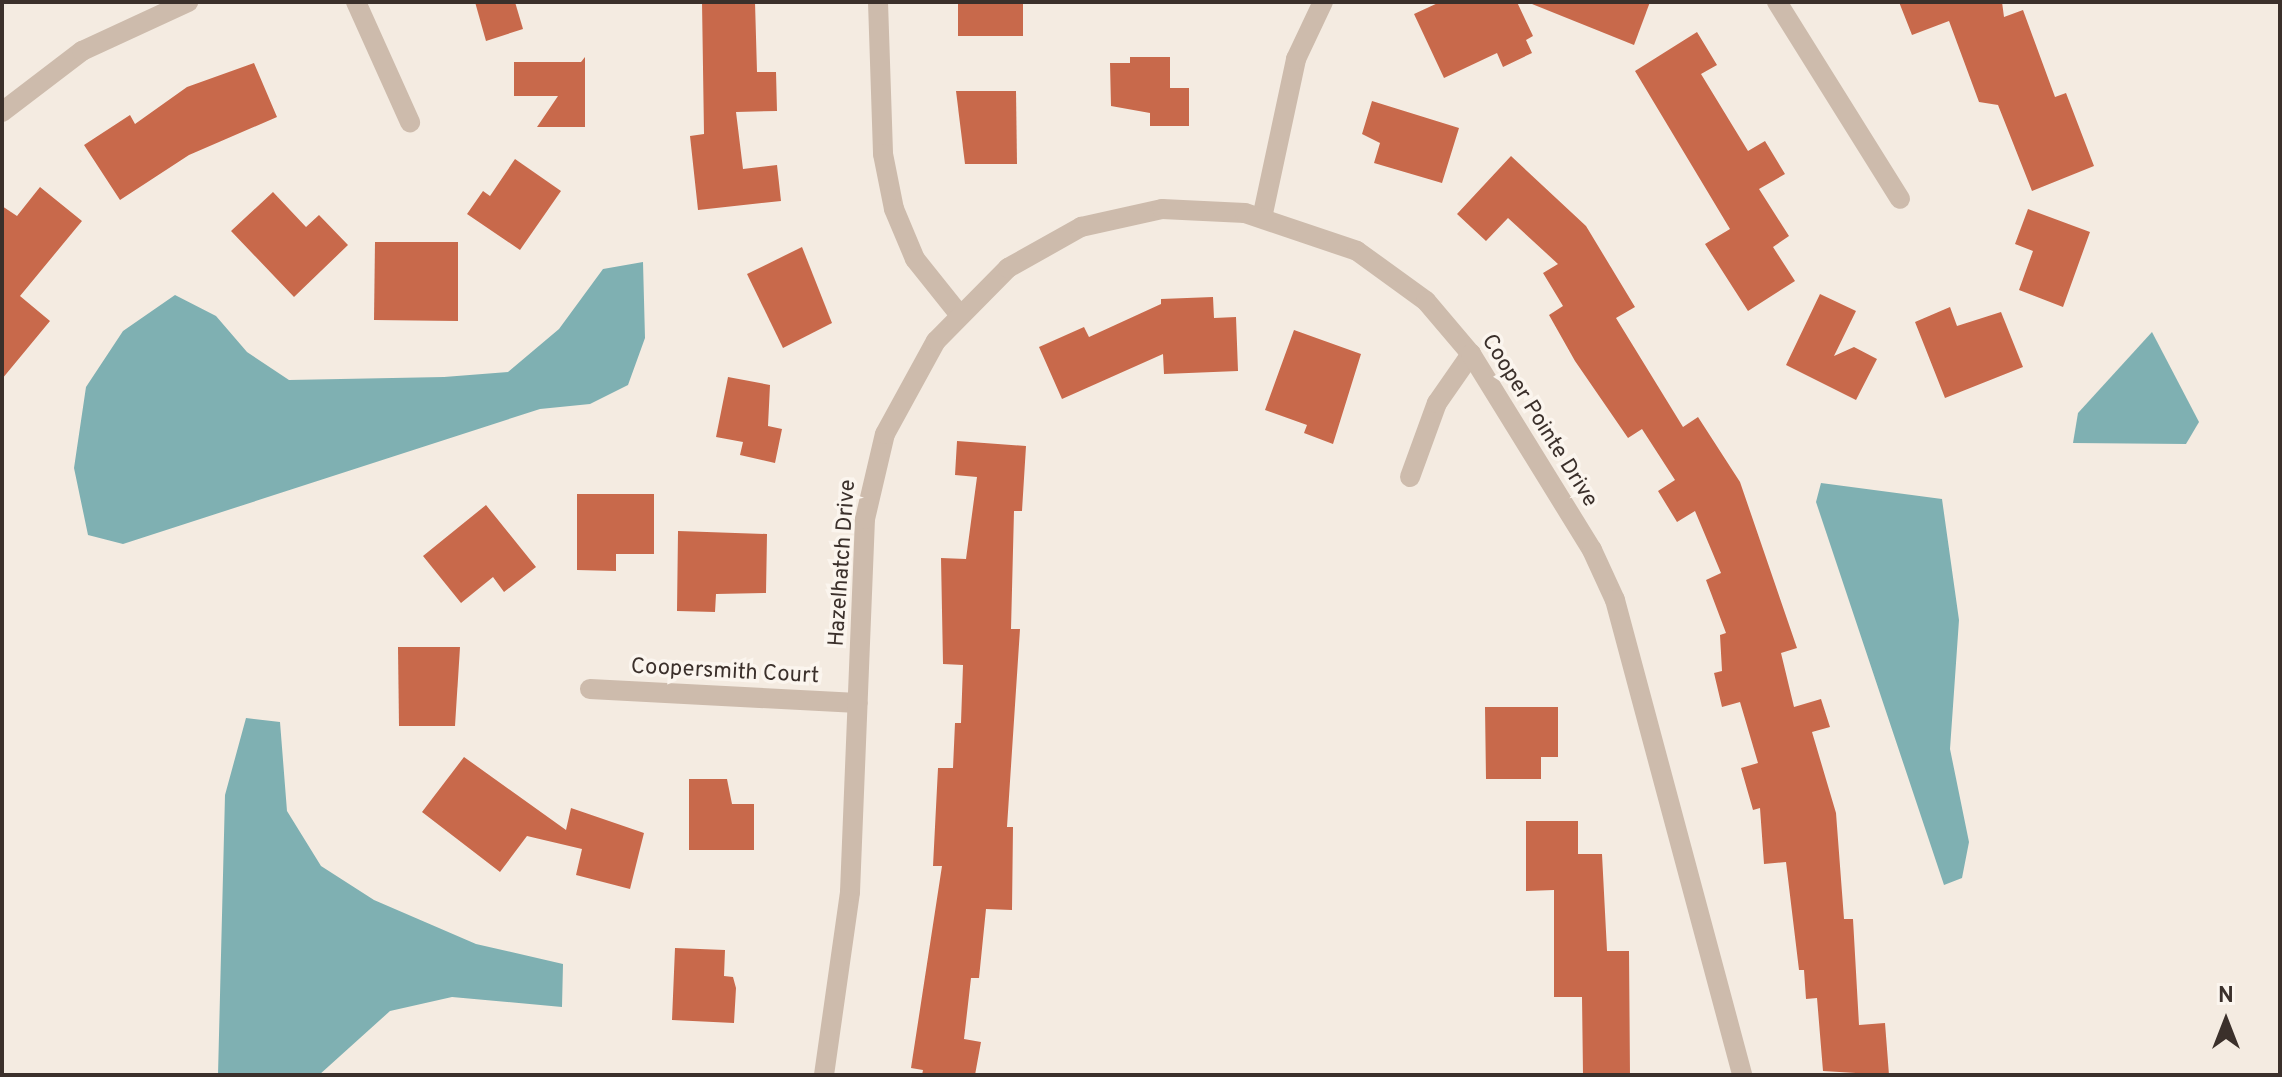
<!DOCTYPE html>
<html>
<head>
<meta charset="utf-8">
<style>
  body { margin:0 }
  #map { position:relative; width:2282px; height:1077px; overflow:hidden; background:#f4ebe1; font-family:Overpass,sans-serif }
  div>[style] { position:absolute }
  .water>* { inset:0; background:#7fb0b2 }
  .building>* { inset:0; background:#c8694b }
  .street>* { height:20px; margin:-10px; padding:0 10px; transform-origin:10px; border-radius:10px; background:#cdbbac }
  span { translate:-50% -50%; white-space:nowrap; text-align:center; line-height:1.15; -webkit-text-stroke:7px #fbf5ee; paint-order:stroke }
  .street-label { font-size:22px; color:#3b302b }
  .frame { position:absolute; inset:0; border:4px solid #3b302b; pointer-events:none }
  .north { position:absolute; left:2186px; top:981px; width:80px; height:80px; -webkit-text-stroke:6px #fbf5ee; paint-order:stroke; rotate:0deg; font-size:22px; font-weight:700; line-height:32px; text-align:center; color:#3b302b }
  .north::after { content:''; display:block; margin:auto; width:28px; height:36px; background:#3b302b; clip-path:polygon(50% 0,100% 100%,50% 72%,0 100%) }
</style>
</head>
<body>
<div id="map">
  <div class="water">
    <div style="clip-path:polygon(643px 262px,645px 338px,628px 385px,590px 404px,540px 409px,123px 544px,88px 535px,74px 468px,86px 387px,123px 331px,175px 295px,216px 316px,247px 352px,289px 380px,444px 377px,508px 372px,559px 329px,603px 269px)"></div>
    <div style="clip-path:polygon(2152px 332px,2199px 422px,2186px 444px,2073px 443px,2078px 413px)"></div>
    <div style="clip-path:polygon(1821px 483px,1942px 499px,1959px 620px,1950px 749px,1969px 842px,1962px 878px,1944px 885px,1816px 502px)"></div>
    <div style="clip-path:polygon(246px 718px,280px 722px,287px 811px,321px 866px,374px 900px,476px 944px,563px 964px,562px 1007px,452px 997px,390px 1011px,319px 1075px,218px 1075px,225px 795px)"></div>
  </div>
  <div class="building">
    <div style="clip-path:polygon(475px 2px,515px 2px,523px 29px,486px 41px)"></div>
    <div style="clip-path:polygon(702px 2px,755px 2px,757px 72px,776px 72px,777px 111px,736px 112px,743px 169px,777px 165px,781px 201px,698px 210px,690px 136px,704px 134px)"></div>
    <div style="clip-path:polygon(958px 2px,1023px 2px,1023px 36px,958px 36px)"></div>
    <div style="clip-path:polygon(1440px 2px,1517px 2px,1533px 36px,1526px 40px,1532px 53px,1503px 67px,1497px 53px,1444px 78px,1414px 14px)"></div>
    <div style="clip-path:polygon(1527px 2px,1650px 2px,1634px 45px)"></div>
    <div style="clip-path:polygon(1899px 2px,2002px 2px,2004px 17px,2023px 10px,2055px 97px,2066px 93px,2094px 166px,2032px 191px,1998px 105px,1979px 102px,1949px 21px,1912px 35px)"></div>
    <div style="clip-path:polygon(1697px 32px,1717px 65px,1701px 74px,1748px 151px,1765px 141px,1785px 174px,1759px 189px,1789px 236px,1773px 247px,1795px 281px,1748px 311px,1705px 244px,1730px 229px,1635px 71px)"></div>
    <div style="clip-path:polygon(585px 57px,585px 127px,537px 127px,558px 96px,514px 96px,514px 62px,581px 62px)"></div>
    <div style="clip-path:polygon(1130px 57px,1170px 57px,1170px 88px,1189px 88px,1189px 126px,1150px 126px,1150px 113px,1111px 106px,1110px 63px,1130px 63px)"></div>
    <div style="clip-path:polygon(254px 63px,277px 117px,189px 155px,120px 200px,84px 145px,130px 115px,135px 124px,187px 87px)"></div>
    <div style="clip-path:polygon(956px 91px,1016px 91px,1017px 164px,965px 164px)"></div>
    <div style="clip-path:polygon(1372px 101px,1459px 128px,1442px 183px,1374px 163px,1380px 143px,1362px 134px)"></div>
    <div style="clip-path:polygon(1511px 156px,1586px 226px,1635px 307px,1616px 318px,1683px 427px,1698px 417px,1740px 482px,1797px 648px,1781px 653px,1794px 707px,1821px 699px,1830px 727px,1812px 732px,1836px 813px,1844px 919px,1853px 919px,1859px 1025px,1885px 1023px,1889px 1075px,1823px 1071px,1817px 998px,1806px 999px,1804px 970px,1799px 970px,1786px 862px,1764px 864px,1760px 808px,1753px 810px,1741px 768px,1758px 763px,1740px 702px,1722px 707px,1714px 673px,1722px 671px,1720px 635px,1726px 633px,1706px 580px,1721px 573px,1695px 511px,1677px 522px,1658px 491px,1675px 480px,1642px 429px,1628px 438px,1575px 361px,1549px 315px,1563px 306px,1543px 273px,1558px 264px,1508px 218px,1486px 241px,1457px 214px)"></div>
    <div style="clip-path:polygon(515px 159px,561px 191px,520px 250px,467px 214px,483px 191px,490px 196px)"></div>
    <div style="clip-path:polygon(40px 187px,82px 221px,20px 296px,50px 321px,2px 379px,2px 206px,17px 216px)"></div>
    <div style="clip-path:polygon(273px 192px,306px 227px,319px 215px,348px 245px,294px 297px,231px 231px)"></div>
    <div style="clip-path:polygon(2028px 209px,2090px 232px,2063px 307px,2019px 290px,2033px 251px,2015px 244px)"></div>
    <div style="clip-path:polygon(375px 242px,458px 242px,458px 321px,374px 320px)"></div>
    <div style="clip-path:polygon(802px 247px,832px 323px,783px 348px,747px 274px)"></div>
    <div style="clip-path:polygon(1820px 294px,1856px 311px,1834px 356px,1854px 347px,1877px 359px,1856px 400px,1786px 365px)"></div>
    <div style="clip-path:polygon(1213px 297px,1214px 318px,1236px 317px,1238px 371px,1164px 374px,1163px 354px,1062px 399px,1039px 347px,1084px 327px,1089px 337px,1161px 304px,1161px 299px)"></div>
    <div style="clip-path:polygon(1950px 307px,1957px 326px,2001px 312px,2023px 367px,1945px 398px,1915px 322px)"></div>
    <div style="clip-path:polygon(1294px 330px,1361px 354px,1333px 444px,1304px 433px,1307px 425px,1265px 410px)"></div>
    <div style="clip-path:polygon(728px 377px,770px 385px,768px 426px,782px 429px,775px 463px,740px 455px,743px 442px,716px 437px)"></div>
    <div style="clip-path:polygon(957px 441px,1026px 446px,1022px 511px,1014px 511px,1011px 629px,1020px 629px,1007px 827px,1013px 827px,1012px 910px,986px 909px,979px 978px,971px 978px,964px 1039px,981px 1042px,975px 1075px,922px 1075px,923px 1070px,911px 1068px,942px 866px,933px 866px,938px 768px,953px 768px,955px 723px,961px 723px,963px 665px,943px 664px,941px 558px,966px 559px,977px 477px,955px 475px)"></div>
    <div style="clip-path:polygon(577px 494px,654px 494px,654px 554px,616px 554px,616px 571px,577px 570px)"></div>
    <div style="clip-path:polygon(486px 505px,536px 567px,504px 592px,493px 577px,461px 603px,423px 556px)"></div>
    <div style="clip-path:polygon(678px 531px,767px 534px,766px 593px,716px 594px,715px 612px,677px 611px)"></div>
    <div style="clip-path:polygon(398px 647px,460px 647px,455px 726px,399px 726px)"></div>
    <div style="clip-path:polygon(1485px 707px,1558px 707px,1558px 757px,1541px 757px,1541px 779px,1486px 779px)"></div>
    <div style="clip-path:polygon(464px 757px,566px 830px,571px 808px,644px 833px,630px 889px,576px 875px,582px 849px,527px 836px,500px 872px,422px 812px)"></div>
    <div style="clip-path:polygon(689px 779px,727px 779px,732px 804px,754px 804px,754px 850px,689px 850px)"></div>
    <div style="clip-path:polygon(1526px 821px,1578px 821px,1578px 854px,1602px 854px,1607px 951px,1629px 951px,1630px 1075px,1583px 1075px,1582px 997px,1554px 997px,1554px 890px,1526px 891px)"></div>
    <div style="clip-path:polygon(675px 948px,725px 950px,724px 976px,733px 977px,736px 988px,734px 1023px,672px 1020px)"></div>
  </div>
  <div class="street">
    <div style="left:356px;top:2px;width:132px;rotate:65.8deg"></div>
    <div style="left:878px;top:2px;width:152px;rotate:88.1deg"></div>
    <div style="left:883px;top:154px;width:56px;rotate:78.7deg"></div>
    <div style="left:894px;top:209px;width:54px;rotate:67.2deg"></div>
    <div style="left:915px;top:259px;width:70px;rotate:51.3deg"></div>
    <div style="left:1777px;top:2px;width:232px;rotate:58deg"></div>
    <div style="left:2px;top:112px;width:101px;rotate:-37.3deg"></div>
    <div style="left:82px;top:51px;width:117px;rotate:-24.8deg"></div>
    <div style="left:1262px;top:218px;width:163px;rotate:-77.9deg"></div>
    <div style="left:1296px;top:59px;width:63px;rotate:-64.7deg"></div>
    <div style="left:1410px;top:477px;width:79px;rotate:-70deg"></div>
    <div style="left:1437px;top:403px;width:60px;rotate:-55.2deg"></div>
    <div style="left:590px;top:689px;width:268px;rotate:3deg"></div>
    <div style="left:824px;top:1075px;width:185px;rotate:-81.9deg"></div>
    <div style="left:850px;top:892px;width:373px;rotate:-87.7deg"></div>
    <div style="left:865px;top:519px;width:87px;rotate:-76.8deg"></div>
    <div style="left:885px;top:434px;width:106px;rotate:-61.3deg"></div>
    <div style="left:936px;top:341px;width:103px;rotate:-45.4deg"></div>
    <div style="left:1008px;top:268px;width:84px;rotate:-29.3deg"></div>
    <div style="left:1081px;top:227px;width:83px;rotate:-12.5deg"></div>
    <div style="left:1162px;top:209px;width:83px;rotate:2.8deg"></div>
    <div style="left:1245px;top:213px;width:118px;rotate:18.7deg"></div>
    <div style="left:1357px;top:251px;width:85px;rotate:35.9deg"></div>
    <div style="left:1426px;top:301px;width:70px;rotate:49.7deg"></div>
    <div style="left:1471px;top:354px;width:230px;rotate:58.3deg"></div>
    <div style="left:1592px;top:550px;width:55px;rotate:65.3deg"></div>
    <div style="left:1615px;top:600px;width:492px;rotate:75deg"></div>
  </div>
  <div class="street-label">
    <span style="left:1539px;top:421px;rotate:58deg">Cooper Pointe Drive</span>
    <span style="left:843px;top:563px;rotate:-86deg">Hazelhatch Drive</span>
    <span style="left:725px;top:672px;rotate:3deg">Coopersmith Court</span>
  </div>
  <div class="frame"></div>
  <div class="north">N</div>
</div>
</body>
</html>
